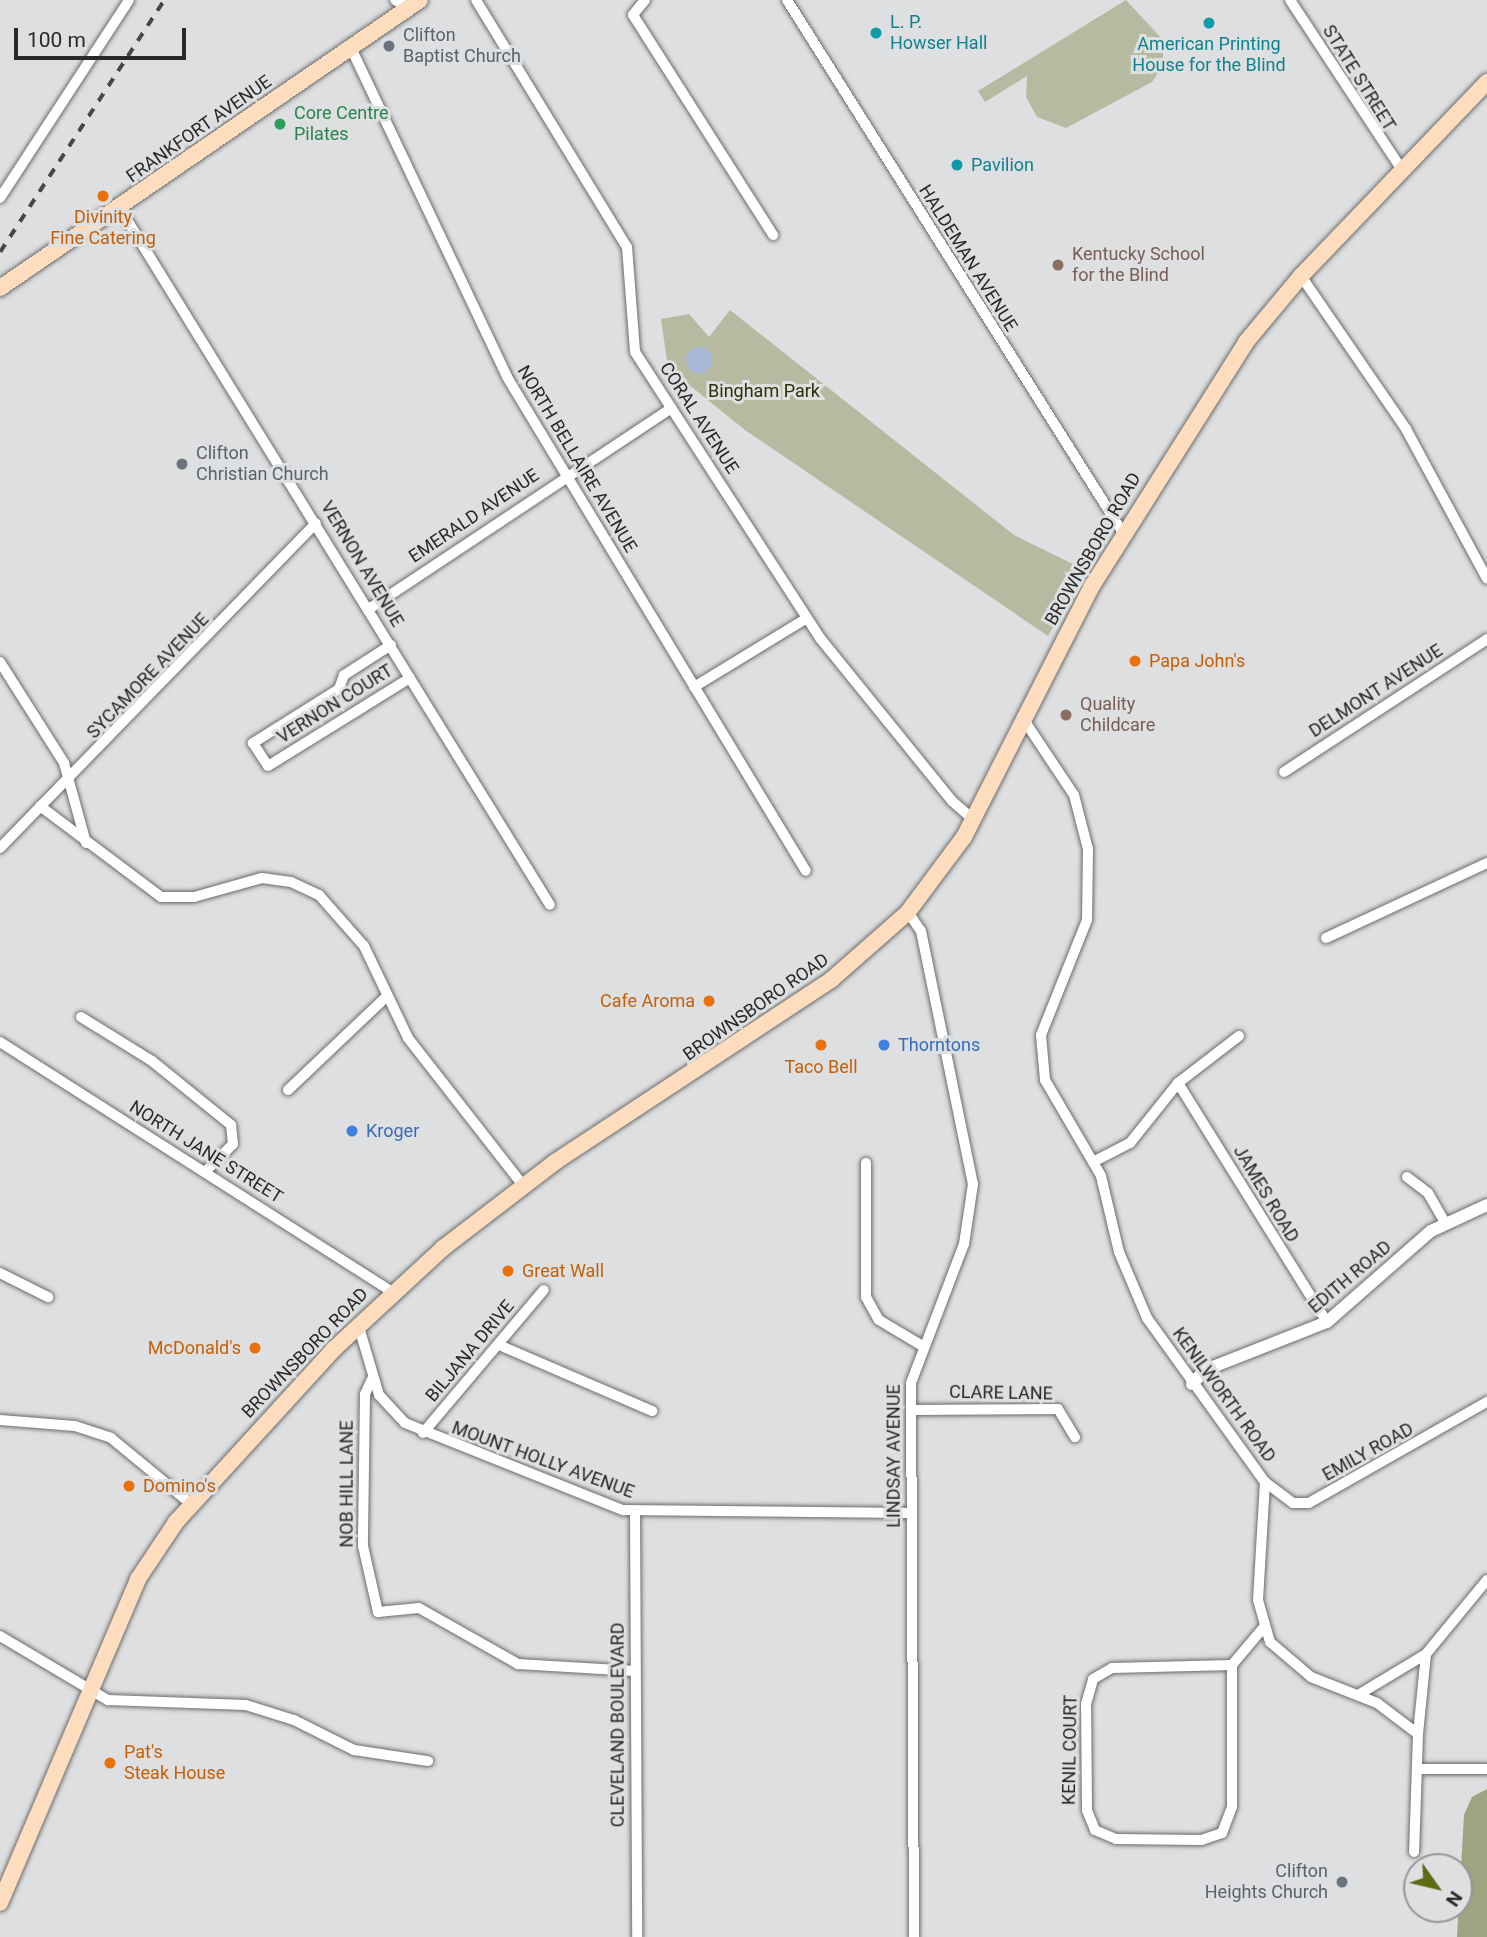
<!DOCTYPE html>
<html>
<head>
<meta charset="utf-8">
<style>
  body { margin:0 }
  #map { position:relative; width:1487px; height:1937px; overflow:hidden; background:#dedfe1; font-family:Roboto,sans-serif }
  div>[style] { position:absolute }
  .green>* { inset:0; background:#b6baa1 }
  .forest>* { inset:0; background:#9ea382 }
  .water>* { inset:0; background:#a8b7d6 }
  .round { border-radius:50% }
  .roads { filter:drop-shadow(0 0 2px #6b6c6d) drop-shadow(0 0 2px #6b6c6d) }
  .minor>* { height:10px; margin:-5px; padding:0 5px; transform-origin:5px; border-radius:5px; background:#fff }
  .tertiary>* { height:12px; margin:-6px; padding:0 6px; transform-origin:6px; border-radius:6px; background:#fff }
  .primary>* { height:16px; margin:-8px; padding:0 8px; transform-origin:8px; border-radius:8px; background:#feddbe }
  .rail>* { height:3.5px; margin-top:-1.75px; transform-origin:0; background:repeating-linear-gradient(90deg,#474748 0 9px,transparent 0 18px) }
  .dots>* { width:19px; height:19px; translate:-50% -50%; box-sizing:border-box; border:4px solid #dedfe1; border-radius:50% }
  span { translate:-50% -50%; white-space:nowrap; text-align:center; line-height:1.15; -webkit-text-stroke:6px #dedfe1; paint-order:stroke }
  .culture-label { font-size:18px; color:#0d838f }
  .left { translate:0 -50%; text-align:left }
  .worship-label { font-size:18px; color:#5b616d }
  .right { translate:-100% -50%; text-align:right }
  .street-label { font-size:18px; color:#282829 }
  .leisure-label { font-size:18px; color:#27864d }
  .food-label { font-size:18px; color:#c56008 }
  .education-label { font-size:18px; color:#785e54 }
  .park-label { font-size:18px; color:#2c3005 }
  .shop-label { font-size:18px; color:#366cbe }
  .north { position:absolute; left:1403px; top:1853px; width:70px; height:70px; box-sizing:border-box; background:#dedfe1; border:2px solid #959697; border-radius:50%; rotate:124deg; font-size:19px; font-weight:700; line-height:28px; text-align:center; color:#282829 }
  .north::after { content:''; display:block; margin:auto; width:24px; height:32px; background:#5d6b15; clip-path:polygon(50% 0,100% 100%,50% 72%,0 100%) }
  .scale { position:absolute; left:14px; top:28px; width:172px; height:32px; box-sizing:border-box; border:4px solid #282829; border-top:0; padding-left:9px; font-size:21px; line-height:24px; white-space:nowrap; color:#282829; -webkit-text-stroke:5px #dedfe1; paint-order:stroke }
</style>
</head>
<body>
<div id="map">
  <div class="green">
    <div style="clip-path:polygon(1126px 0,1164px 41px,1162px 67px,1152px 82px,1066px 128px,1037px 117px,1026px 97px,1027px 76px,985px 102px,978px 91px)"></div>
    <div style="clip-path:polygon(730px 310px,1014px 535px,1085px 570px,1048px 636px,745px 430px,668px 368px,661px 319px,689px 314px,709px 337px)"></div>
  </div>
  <div class="forest">
    <div style="clip-path:polygon(1487px 1789px,1487px 1937px,1457px 1937px,1464px 1815px,1472px 1797px)"></div>
  </div>
  <div class="water">
    <div class="round" style="left:686px;top:347px;width:26px;height:26px"></div>
  </div>
  <div class="roads">
    <div class="minor">
      <div style="left:395px;top:0;width:15px;rotate:32deg"></div>
      <div style="left:476px;top:0;width:289px;rotate:58.6deg"></div>
      <div style="left:627px;top:247px;width:105px;rotate:85.6deg"></div>
      <div style="left:635px;top:352px;width:341px;rotate:57.1deg"></div>
      <div style="left:820px;top:638px;width:210px;rotate:51deg"></div>
      <div style="left:952px;top:801px;width:28px;rotate:41deg"></div>
      <div style="left:645px;top:0;width:19px;rotate:129deg"></div>
      <div style="left:633px;top:15px;width:261px;rotate:57.5deg"></div>
      <div style="left:787px;top:0;width:630px;rotate:57.77deg"></div>
      <div style="left:1290px;top:0;width:204px;rotate:56.6deg"></div>
      <div style="left:351px;top:48px;width:364px;rotate:64.6deg"></div>
      <div style="left:507px;top:377px;width:577px;rotate:58.82deg"></div>
      <div style="left:0;top:198px;width:236px;rotate:-56.9deg"></div>
      <div style="left:119px;top:207px;width:820px;rotate:58.31deg"></div>
      <div style="left:1301px;top:276px;width:186px;rotate:55.5deg"></div>
      <div style="left:1406px;top:429px;width:170px;rotate:61.6deg"></div>
      <div style="left:369px;top:609px;width:363px;rotate:-33.6deg"></div>
      <div style="left:391px;top:645px;width:56px;rotate:147.4deg"></div>
      <div style="left:344px;top:675px;width:15px;rotate:110deg"></div>
      <div style="left:339px;top:689px;width:102px;rotate:147.9deg"></div>
      <div style="left:253px;top:743px;width:27px;rotate:57deg"></div>
      <div style="left:268px;top:766px;width:167px;rotate:-31.8deg"></div>
      <div style="left:0;top:662px;width:120px;rotate:57.6deg"></div>
      <div style="left:64px;top:763px;width:83px;rotate:74.6deg"></div>
      <div style="left:694px;top:687px;width:132px;rotate:-31.4deg"></div>
      <div style="left:1022px;top:717px;width:94px;rotate:56.3deg"></div>
      <div style="left:1074px;top:795px;width:56px;rotate:75.5deg"></div>
      <div style="left:1088px;top:849px;width:71px;rotate:90.8deg"></div>
      <div style="left:1087px;top:920px;width:124px;rotate:111.8deg"></div>
      <div style="left:1041px;top:1035px;width:45px;rotate:84.9deg"></div>
      <div style="left:1045px;top:1080px;width:111px;rotate:59.7deg"></div>
      <div style="left:1101px;top:1176px;width:78px;rotate:76.7deg"></div>
      <div style="left:1119px;top:1252px;width:72px;rotate:67deg"></div>
      <div style="left:1147px;top:1318px;width:202px;rotate:54.3deg"></div>
      <div style="left:1265px;top:1482px;width:118px;rotate:93.4deg"></div>
      <div style="left:1258px;top:1600px;width:44px;rotate:74.1deg"></div>
      <div style="left:1270px;top:1642px;width:54px;rotate:40.5deg"></div>
      <div style="left:1311px;top:1677px;width:71px;rotate:21.5deg"></div>
      <div style="left:1377px;top:1703px;width:51px;rotate:37.1deg"></div>
      <div style="left:1418px;top:1734px;width:118px;rotate:91.9deg"></div>
      <div style="left:1284px;top:772px;width:243px;rotate:-33.2deg"></div>
      <div style="left:40px;top:806px;width:151px;rotate:36.9deg"></div>
      <div style="left:161px;top:897px;width:33px"></div>
      <div style="left:194px;top:897px;width:71px;rotate:-15.6deg"></div>
      <div style="left:262px;top:878px;width:29px;rotate:8deg"></div>
      <div style="left:291px;top:882px;width:31px;rotate:25deg"></div>
      <div style="left:319px;top:895px;width:68px;rotate:48.6deg"></div>
      <div style="left:364px;top:946px;width:102px;rotate:64.4deg"></div>
      <div style="left:408px;top:1038px;width:187px;rotate:52deg"></div>
      <div style="left:0;top:848px;width:453px;rotate:-45.8deg"></div>
      <div style="left:908px;top:912px;width:23px;rotate:56deg"></div>
      <div style="left:921px;top:931px;width:258px;rotate:78.4deg"></div>
      <div style="left:973px;top:1184px;width:61px;rotate:98.5deg"></div>
      <div style="left:964px;top:1244px;width:149px;rotate:110.9deg"></div>
      <div style="left:911px;top:1383px;width:554px;rotate:89.69deg"></div>
      <div style="left:1326px;top:938px;width:178px;rotate:-25deg"></div>
      <div style="left:81px;top:1017px;width:84px;rotate:31.8deg"></div>
      <div style="left:152px;top:1061px;width:102px;rotate:39deg"></div>
      <div style="left:231px;top:1125px;width:19px;rotate:84deg"></div>
      <div style="left:233px;top:1144px;width:40px;rotate:135deg"></div>
      <div style="left:0;top:1042px;width:465px;rotate:32.5deg"></div>
      <div style="left:1178px;top:1083px;width:282px;rotate:58.1deg"></div>
      <div style="left:288px;top:1090px;width:135px;rotate:-43.5deg"></div>
      <div style="left:1093px;top:1162px;width:42px;rotate:-27.2deg"></div>
      <div style="left:1130px;top:1143px;width:77px;rotate:-51.3deg"></div>
      <div style="left:1178px;top:1083px;width:77px;rotate:-37.6deg"></div>
      <div style="left:866px;top:1163px;width:134px;rotate:90deg"></div>
      <div style="left:866px;top:1297px;width:26px;rotate:61deg"></div>
      <div style="left:879px;top:1320px;width:49px;rotate:30.8deg"></div>
      <div style="left:1407px;top:1177px;width:26px;rotate:37deg"></div>
      <div style="left:1428px;top:1193px;width:34px;rotate:60deg"></div>
      <div style="left:0;top:1273px;width:54px;rotate:26.6deg"></div>
      <div style="left:358px;top:1324px;width:74px;rotate:73.5deg"></div>
      <div style="left:379px;top:1395px;width:38px;rotate:47deg"></div>
      <div style="left:405px;top:1423px;width:235px;rotate:21.8deg"></div>
      <div style="left:623px;top:1510px;width:288px;rotate:0.6deg"></div>
      <div style="left:499px;top:1345px;width:167px;rotate:23.3deg"></div>
      <div style="left:373px;top:1377px;width:19px;rotate:115deg"></div>
      <div style="left:365px;top:1394px;width:152px;rotate:90.8deg"></div>
      <div style="left:363px;top:1546px;width:68px;rotate:77.2deg"></div>
      <div style="left:378px;top:1612px;width:41px;rotate:-5.6deg"></div>
      <div style="left:419px;top:1608px;width:114px;rotate:29.5deg"></div>
      <div style="left:518px;top:1664px;width:117px;rotate:3.4deg"></div>
      <div style="left:911px;top:1410px;width:147px;rotate:-0.4deg"></div>
      <div style="left:1058px;top:1409px;width:33px;rotate:59deg"></div>
      <div style="left:0;top:1420px;width:75px;rotate:4.6deg"></div>
      <div style="left:75px;top:1426px;width:38px;rotate:18deg"></div>
      <div style="left:111px;top:1438px;width:104px;rotate:39.5deg"></div>
      <div style="left:423px;top:1433px;width:187px;rotate:-49.8deg"></div>
      <div style="left:1265px;top:1482px;width:35px;rotate:37deg"></div>
      <div style="left:1293px;top:1503px;width:16px"></div>
      <div style="left:1309px;top:1503px;width:205px;rotate:-29.6deg"></div>
      <div style="left:635px;top:1512px;width:425px;rotate:89.7deg"></div>
      <div style="left:0;top:1636px;width:126px;rotate:30.7deg"></div>
      <div style="left:108px;top:1700px;width:138px;rotate:2.1deg"></div>
      <div style="left:246px;top:1705px;width:50px;rotate:17.4deg"></div>
      <div style="left:294px;top:1720px;width:67px;rotate:26.6deg"></div>
      <div style="left:354px;top:1750px;width:75px;rotate:8.5deg"></div>
      <div style="left:1232px;top:1665px;width:142px;rotate:90deg"></div>
      <div style="left:1232px;top:1807px;width:28px;rotate:111deg"></div>
      <div style="left:1222px;top:1833px;width:21px;rotate:161deg"></div>
      <div style="left:1202px;top:1840px;width:86px;rotate:-179.3deg"></div>
      <div style="left:1116px;top:1839px;width:23px;rotate:-157deg"></div>
      <div style="left:1095px;top:1830px;width:22px;rotate:-112deg"></div>
      <div style="left:1087px;top:1810px;width:106px;rotate:-90.5deg"></div>
      <div style="left:1086px;top:1704px;width:26px;rotate:-74deg"></div>
      <div style="left:1093px;top:1679px;width:22px;rotate:-30deg"></div>
      <div style="left:1112px;top:1668px;width:120px;rotate:-1.4deg"></div>
      <div style="left:1232px;top:1665px;width:50px;rotate:-49.9deg"></div>
      <div style="left:1358px;top:1695px;width:79px;rotate:-31.1deg"></div>
      <div style="left:1418px;top:1734px;width:80px;rotate:-84.3deg"></div>
      <div style="left:1426px;top:1654px;width:96px;rotate:-50.5deg"></div>
      <div style="left:1418px;top:1769px;width:69px"></div>
    </div>
    <div class="tertiary">
      <div style="left:1192px;top:1384px;width:19px;rotate:-47deg"></div>
      <div style="left:1205px;top:1370px;width:131px;rotate:-21.5deg"></div>
      <div style="left:1327px;top:1322px;width:138px;rotate:-41.2deg"></div>
      <div style="left:1431px;top:1231px;width:62px;rotate:-24.9deg"></div>
    </div>
    <div class="primary">
      <div style="left:0;top:288px;width:509px;rotate:-34.44deg"></div>
      <div style="left:0;top:1903px;width:352px;rotate:-66.9deg"></div>
      <div style="left:138px;top:1579px;width:69px;rotate:-56.3deg"></div>
      <div style="left:176px;top:1522px;width:234px;rotate:-47.6deg"></div>
      <div style="left:334px;top:1349px;width:149px;rotate:-42.8deg"></div>
      <div style="left:443px;top:1248px;width:141px;rotate:-37.5deg"></div>
      <div style="left:555px;top:1162px;width:331px;rotate:-33.4deg"></div>
      <div style="left:831px;top:980px;width:103px;rotate:-41.4deg"></div>
      <div style="left:908px;top:912px;width:94px;rotate:-53.3deg"></div>
      <div style="left:964px;top:837px;width:282px;rotate:-63deg"></div>
      <div style="left:1092px;top:586px;width:289px;rotate:-57.7deg"></div>
      <div style="left:1246px;top:342px;width:86px;rotate:-50.2deg"></div>
      <div style="left:1301px;top:276px;width:269px;rotate:-46.2deg"></div>
    </div>
  </div>
  <div class="rail">
    <div style="left:0;top:252px;width:301px;rotate:-56.9deg"></div>
  </div>
  <div class="dots">
    <div style="left:1209px;top:23px;background:#0f9aa8"></div>
    <div style="left:876px;top:33px;background:#0f9aa8"></div>
    <div style="left:389px;top:46px;background:#6b7280"></div>
    <div style="left:280px;top:124px;background:#2e9e5b"></div>
    <div style="left:957px;top:165px;background:#0f9aa8"></div>
    <div style="left:103px;top:196px;background:#e8710a"></div>
    <div style="left:1058px;top:265px;background:#8d6e63"></div>
    <div style="left:182px;top:464px;background:#6b7280"></div>
    <div style="left:1135px;top:661px;background:#e8710a"></div>
    <div style="left:1066px;top:715px;background:#8d6e63"></div>
    <div style="left:709px;top:1001px;background:#e8710a"></div>
    <div style="left:821px;top:1045px;background:#e8710a"></div>
    <div style="left:884px;top:1045px;background:#3f7fe0"></div>
    <div style="left:352px;top:1131px;background:#3f7fe0"></div>
    <div style="left:508px;top:1271px;background:#e8710a"></div>
    <div style="left:255px;top:1348px;background:#e8710a"></div>
    <div style="left:129px;top:1486px;background:#e8710a"></div>
    <div style="left:110px;top:1763px;background:#e8710a"></div>
    <div style="left:1342px;top:1882px;background:#6b7280"></div>
  </div>
  <div class="culture-label">
    <span class="left" style="left:890px;top:33px">L. P.<br>Howser Hall</span>
    <span style="left:1209px;top:55px">American Printing<br>House for the Blind</span>
    <span class="left" style="left:971px;top:165px">Pavilion</span>
  </div>
  <div class="worship-label">
    <span class="left" style="left:403px;top:46px">Clifton<br>Baptist Church</span>
    <span class="left" style="left:196px;top:464px">Clifton<br>Christian Church</span>
    <span class="right" style="left:1328px;top:1882px">Clifton<br>Heights Church</span>
  </div>
  <div class="street-label">
    <span style="left:1359px;top:78px;rotate:58deg">STATE STREET</span>
    <span style="left:199px;top:129px;rotate:-35deg">FRANKFORT AVENUE</span>
    <span style="left:968px;top:258px;rotate:58deg">HALDEMAN AVENUE</span>
    <span style="left:699px;top:418px;rotate:57deg">CORAL AVENUE</span>
    <span style="left:577px;top:459px;rotate:59deg">NORTH BELLAIRE AVENUE</span>
    <span style="left:474px;top:516px;rotate:-34deg">EMERALD AVENUE</span>
    <span style="left:1093px;top:549px;rotate:-60deg">BROWNSBORO ROAD</span>
    <span style="left:362px;top:564px;rotate:59deg">VERNON AVENUE</span>
    <span style="left:148px;top:676px;rotate:-46deg">SYCAMORE AVENUE</span>
    <span style="left:1376px;top:691px;rotate:-33deg">DELMONT AVENUE</span>
    <span style="left:335px;top:704px;rotate:-32deg">VERNON COURT</span>
    <span style="left:756px;top:1007px;rotate:-35deg">BROWNSBORO ROAD</span>
    <span style="left:206px;top:1152px;rotate:32deg">NORTH JANE STREET</span>
    <span style="left:1266px;top:1194px;rotate:59deg">JAMES ROAD</span>
    <span style="left:1350px;top:1277px;rotate:-40deg">EDITH ROAD</span>
    <span style="left:470px;top:1351px;rotate:-50deg">BILJANA DRIVE</span>
    <span style="left:305px;top:1353px;rotate:-46deg">BROWNSBORO ROAD</span>
    <span style="left:1001px;top:1393px;rotate:1deg">CLARE LANE</span>
    <span style="left:1224px;top:1395px;rotate:54deg">KENILWORTH ROAD</span>
    <span style="left:1368px;top:1452px;rotate:-29deg">EMILY ROAD</span>
    <span style="left:894px;top:1456px;rotate:-90deg">LINDSAY AVENUE</span>
    <span style="left:543px;top:1460px;rotate:20deg">MOUNT HOLLY AVENUE</span>
    <span style="left:347px;top:1484px;rotate:-90deg">NOB HILL LANE</span>
    <span style="left:618px;top:1725px;rotate:-90deg">CLEVELAND BOULEVARD</span>
    <span style="left:1070px;top:1750px;rotate:-89deg">KENIL COURT</span>
  </div>
  <div class="leisure-label">
    <span class="left" style="left:294px;top:124px">Core Centre<br>Pilates</span>
  </div>
  <div class="food-label">
    <span style="left:103px;top:228px">Divinity<br>Fine Catering</span>
    <span class="left" style="left:1149px;top:661px">Papa John's</span>
    <span class="right" style="left:695px;top:1001px">Cafe Aroma</span>
    <span style="left:821px;top:1067px">Taco Bell</span>
    <span class="left" style="left:522px;top:1271px">Great Wall</span>
    <span class="right" style="left:241px;top:1348px">McDonald's</span>
    <span class="left" style="left:143px;top:1486px">Domino's</span>
    <span class="left" style="left:124px;top:1763px">Pat's<br>Steak House</span>
  </div>
  <div class="education-label">
    <span class="left" style="left:1072px;top:265px">Kentucky School<br>for the Blind</span>
    <span class="left" style="left:1080px;top:715px">Quality<br>Childcare</span>
  </div>
  <div class="park-label">
    <span style="left:764px;top:391px">Bingham Park</span>
  </div>
  <div class="shop-label">
    <span class="left" style="left:898px;top:1045px">Thorntons</span>
    <span class="left" style="left:366px;top:1131px">Kroger</span>
  </div>
  <div class="north">N</div>
  <div class="scale">100 m</div>
</div>
</body>
</html>
